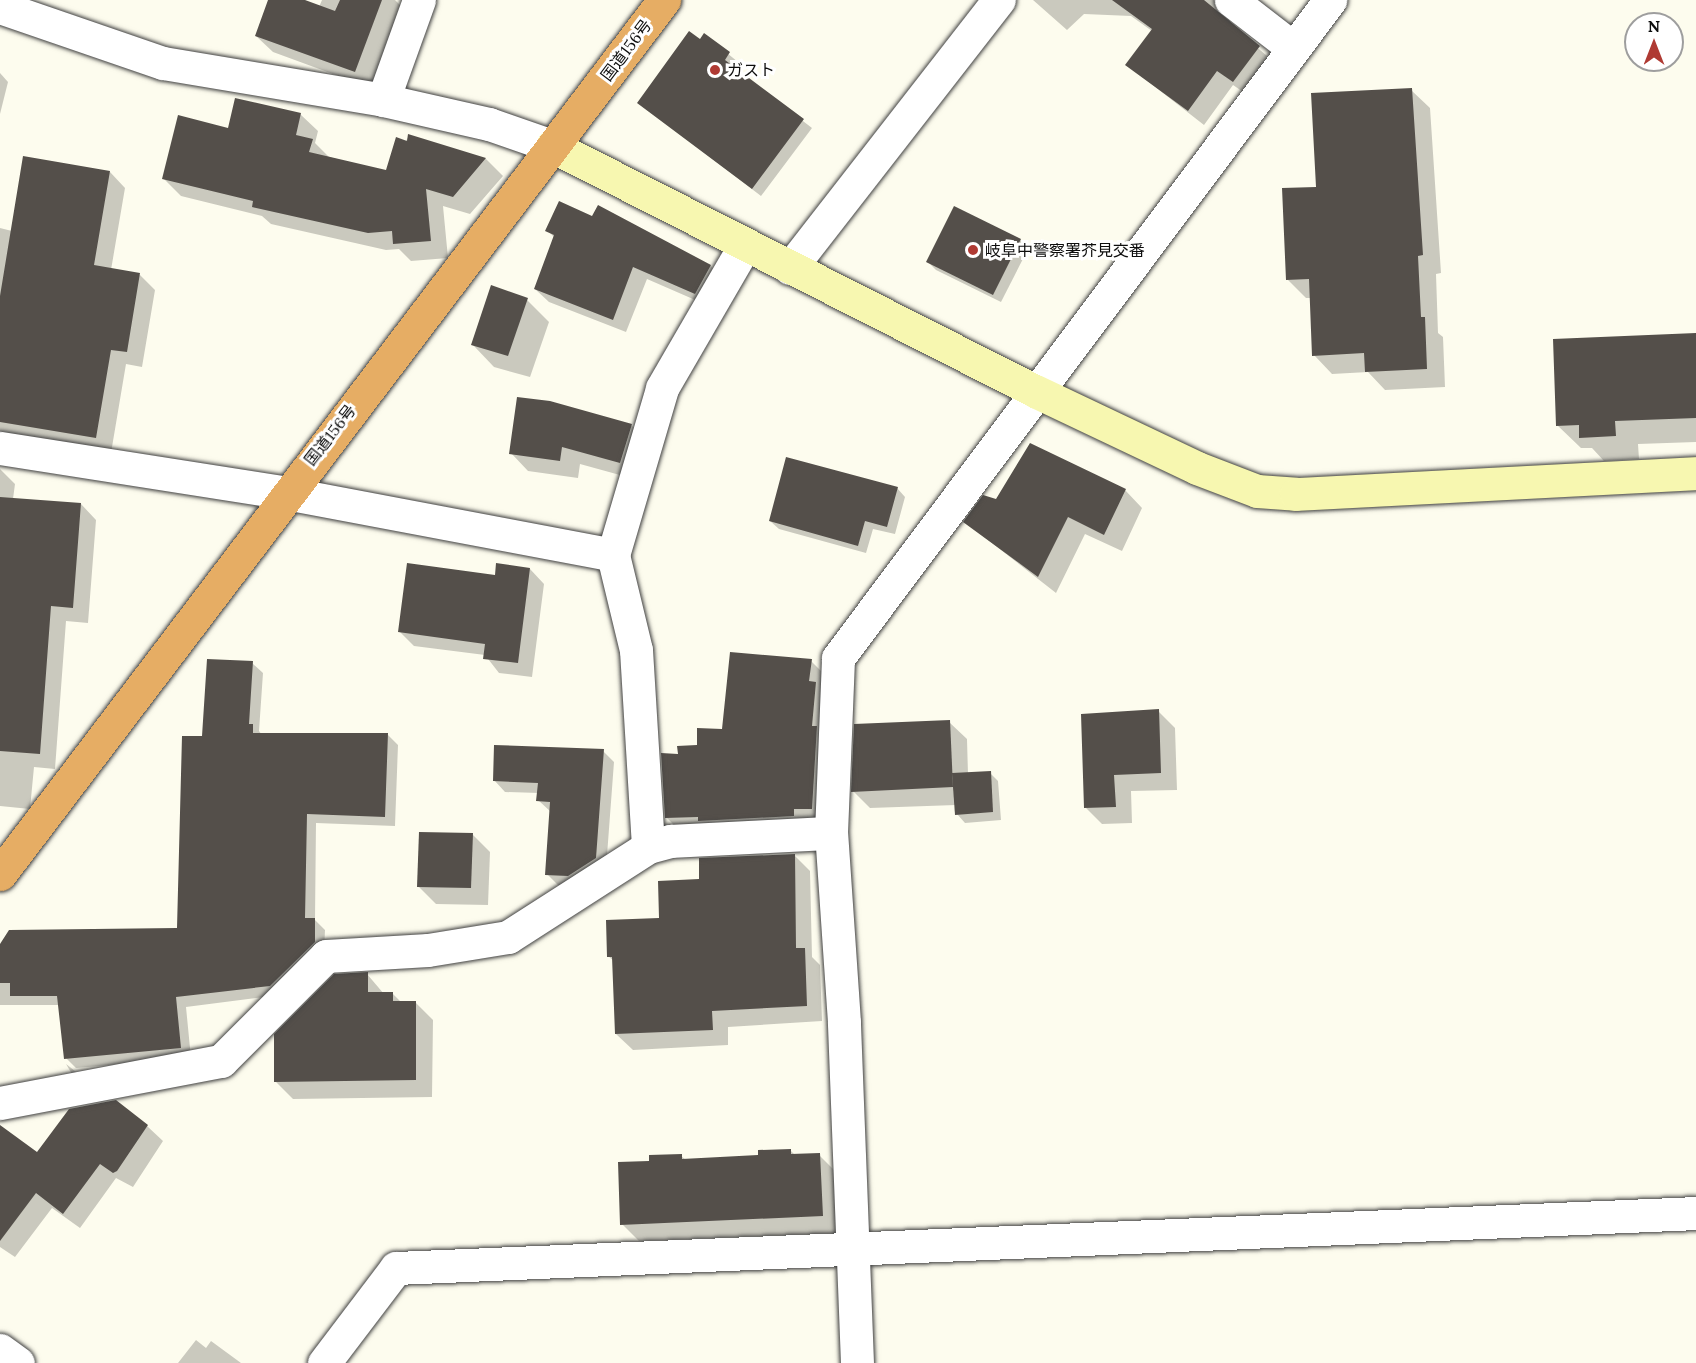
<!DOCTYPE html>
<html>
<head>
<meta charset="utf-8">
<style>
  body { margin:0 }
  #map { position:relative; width:1696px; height:1363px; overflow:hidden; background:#fdfcee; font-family:Lora,"Noto Sans JP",serif }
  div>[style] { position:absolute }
  .shadow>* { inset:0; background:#0003 }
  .building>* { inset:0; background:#544f4a }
  .roads { filter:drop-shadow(0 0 2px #404040) drop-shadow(0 0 2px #404040) }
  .street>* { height:33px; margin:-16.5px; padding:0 16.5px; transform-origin:16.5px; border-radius:16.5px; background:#fff }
  .secondary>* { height:33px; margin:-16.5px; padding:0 16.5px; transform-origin:16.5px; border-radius:16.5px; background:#f7f7b0 }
  .highway>* { height:33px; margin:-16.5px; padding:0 16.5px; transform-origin:16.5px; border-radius:16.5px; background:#e6ad64 }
  .dots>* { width:16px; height:16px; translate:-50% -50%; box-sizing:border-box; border:3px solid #fff; border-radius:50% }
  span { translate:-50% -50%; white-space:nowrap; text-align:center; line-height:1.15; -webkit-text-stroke:6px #fff; paint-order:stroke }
  .street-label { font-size:16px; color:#0d0d0d }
  .poi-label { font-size:16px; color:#0d0d0d }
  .left { translate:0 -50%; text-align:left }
  .north { position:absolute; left:1624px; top:12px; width:60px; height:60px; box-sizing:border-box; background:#fff; border:2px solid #9e9e9e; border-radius:50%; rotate:0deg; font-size:16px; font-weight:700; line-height:24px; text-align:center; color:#0d0d0d }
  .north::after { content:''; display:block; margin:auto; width:21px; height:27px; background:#af3a33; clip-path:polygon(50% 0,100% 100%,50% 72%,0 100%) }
</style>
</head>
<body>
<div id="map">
  <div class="shadow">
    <div style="clip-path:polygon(269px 0,300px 0,319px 7px,322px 0,395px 0,402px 7px,371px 88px,273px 52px,256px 36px)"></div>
    <div style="clip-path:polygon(1033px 0,1239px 0,1227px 14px,1232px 26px,1274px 62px,1249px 96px,1233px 85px,1204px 125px,1127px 65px,1152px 31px,1131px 16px,1084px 14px,1067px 30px)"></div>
    <div style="clip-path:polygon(705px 35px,738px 62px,734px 68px,812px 128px,761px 196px,639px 103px)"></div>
    <div style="clip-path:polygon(0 73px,8px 82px,0 114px)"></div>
    <div style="clip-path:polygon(1411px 90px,1430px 108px,1441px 273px,1436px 274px,1438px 333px,1443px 337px,1445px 387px,1385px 390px,1368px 372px,1332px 374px,1314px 355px,1311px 298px,1306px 298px,1287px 279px,1317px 188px)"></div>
    <div style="clip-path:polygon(300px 114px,318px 131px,315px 143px,329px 157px,387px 172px,409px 136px,486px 159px,503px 176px,470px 214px,443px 206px,448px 258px,411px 261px,399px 249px,386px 250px,271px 224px,262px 216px,181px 196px,163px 178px,229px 130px)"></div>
    <div style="clip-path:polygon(110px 172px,125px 188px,111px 270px,140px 275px,155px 290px,142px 367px,126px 364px,111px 453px,0 456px,0 228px,12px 231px)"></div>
    <div style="clip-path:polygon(599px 207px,711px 266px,724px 280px,709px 306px,647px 279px,626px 332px,549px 302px,535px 289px,555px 238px,547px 230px,593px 218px)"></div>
    <div style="clip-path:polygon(1020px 240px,1028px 249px,1001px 302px,936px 270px,927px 261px)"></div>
    <div style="clip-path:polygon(527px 300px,549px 322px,530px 377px,494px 367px,473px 345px)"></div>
    <div style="clip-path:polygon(1696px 334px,1696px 442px,1638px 444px,1639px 459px,1604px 461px,1592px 448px,1581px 448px,1557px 425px)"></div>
    <div style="clip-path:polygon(631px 425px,649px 442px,638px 480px,580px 464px,578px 478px,528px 471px,511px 453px)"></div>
    <div style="clip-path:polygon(0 469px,15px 484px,13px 499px,81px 504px,96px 520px,88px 623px,66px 621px,55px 769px,34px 767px,30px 809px,0 806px)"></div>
    <div style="clip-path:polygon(897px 488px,905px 497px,895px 534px,873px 529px,866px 553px,779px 529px,770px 521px)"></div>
    <div style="clip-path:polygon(1125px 490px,1142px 508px,1122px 551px,1085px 534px,1056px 593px,965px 522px,997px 501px)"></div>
    <div style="clip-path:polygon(530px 569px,544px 584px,532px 677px,499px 673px,485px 655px,414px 646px,399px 631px,496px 576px)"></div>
    <div style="clip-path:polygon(811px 661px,828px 678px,828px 825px,683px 834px,666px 817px,679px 756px,724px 731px)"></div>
    <div style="clip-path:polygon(252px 663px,263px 673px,259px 731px,262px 735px,388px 735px,398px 745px,395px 826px,316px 823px,315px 920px,325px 930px,324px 952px,280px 995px,186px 1007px,191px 1058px,76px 1068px,66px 1058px,60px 1005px,0 1005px,0 947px,178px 930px,204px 737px)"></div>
    <div style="clip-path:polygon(1158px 711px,1175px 728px,1177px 790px,1131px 791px,1132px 823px,1102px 824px,1086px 808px)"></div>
    <div style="clip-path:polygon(949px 722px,967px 739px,968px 774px,990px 773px,998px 781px,1001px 820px,965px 823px,957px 814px,956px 805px,870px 808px,853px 791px)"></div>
    <div style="clip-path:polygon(603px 751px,614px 762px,606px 869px,580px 887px,558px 885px,547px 874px,551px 812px,538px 800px,539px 793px,505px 792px,494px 780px)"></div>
    <div style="clip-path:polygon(472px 834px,490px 852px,488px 905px,436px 904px,418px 886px)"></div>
    <div style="clip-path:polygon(794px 855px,810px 871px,812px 957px,820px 965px,822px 1021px,728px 1027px,728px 1045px,633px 1050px,616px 1034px,614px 961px,608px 956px,661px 919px)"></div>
    <div style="clip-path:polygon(367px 974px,384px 994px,393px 994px,402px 1003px,416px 1003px,433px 1020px,432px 1097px,293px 1099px,276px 1082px)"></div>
    <div style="clip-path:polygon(66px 1064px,75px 1071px,82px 1078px,75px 1079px)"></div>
    <div style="clip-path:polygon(147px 1126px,163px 1141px,133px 1187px,116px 1178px,80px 1228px,52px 1208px,15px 1257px,0 1247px,0 1149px,37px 1155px)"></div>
    <div style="clip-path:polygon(790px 1150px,796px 1156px,819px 1155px,837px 1173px,840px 1233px,639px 1241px,622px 1224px,651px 1162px,681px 1156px,686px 1160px,760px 1157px)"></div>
    <div style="clip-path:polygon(196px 1340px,206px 1348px,211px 1341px,241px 1363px,178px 1363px)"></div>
  </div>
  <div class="building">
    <div style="clip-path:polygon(268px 0,305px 0,335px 11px,340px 0,382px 0,355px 72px,255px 36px)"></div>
    <div style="clip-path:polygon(1112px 0,1204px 0,1260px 46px,1233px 82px,1217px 71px,1188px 111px,1125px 65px,1152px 29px)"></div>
    <div style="clip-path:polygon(689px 31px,700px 39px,704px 33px,730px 52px,725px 60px,804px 119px,752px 189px,637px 103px)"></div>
    <div style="clip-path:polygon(1412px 88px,1423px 255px,1418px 256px,1421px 317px,1425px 317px,1427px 369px,1365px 372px,1364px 353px,1312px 356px,1309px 279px,1286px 280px,1282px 188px,1316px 187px,1311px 93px)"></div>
    <div style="clip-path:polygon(235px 98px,301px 113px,296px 135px,313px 139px,309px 152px,386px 170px,396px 137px,407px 141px,408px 134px,486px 158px,453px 197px,426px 189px,431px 241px,393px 244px,392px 231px,368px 233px,252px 207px,253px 201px,162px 179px,178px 115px,228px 128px)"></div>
    <div style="clip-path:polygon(23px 156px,110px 171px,94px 265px,140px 273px,127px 352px,111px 350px,96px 438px,0 422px,0 296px)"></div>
    <div style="clip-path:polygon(559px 201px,592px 216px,598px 205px,711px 265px,695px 294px,633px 267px,613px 320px,534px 289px,554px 235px,545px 231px)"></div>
    <div style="clip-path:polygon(954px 206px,1021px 239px,993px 295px,926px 262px)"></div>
    <div style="clip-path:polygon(491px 285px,528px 298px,508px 356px,471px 345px)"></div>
    <div style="clip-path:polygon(1696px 333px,1696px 418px,1615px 421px,1616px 436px,1579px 438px,1579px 425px,1556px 426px,1553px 339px)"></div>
    <div style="clip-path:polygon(517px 397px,550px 401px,632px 424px,620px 463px,562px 447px,560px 461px,509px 454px)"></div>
    <div style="clip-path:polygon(1030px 443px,1126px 489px,1104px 535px,1068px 517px,1038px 577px,963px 522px,983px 495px,996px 499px)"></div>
    <div style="clip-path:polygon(786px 457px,898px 487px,887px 527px,865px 521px,858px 546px,769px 521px)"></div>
    <div style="clip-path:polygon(0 497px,81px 503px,73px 608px,51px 606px,40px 754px,0 751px)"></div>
    <div style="clip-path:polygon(407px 563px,495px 575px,496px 563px,530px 568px,518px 663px,483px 659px,485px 644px,398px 632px)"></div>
    <div style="clip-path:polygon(730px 652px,812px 659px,809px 681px,816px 682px,812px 726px,817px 726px,812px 809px,794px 809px,794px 816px,698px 821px,698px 817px,665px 818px,661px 753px,678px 754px,677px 746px,697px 745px,697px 728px,722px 729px)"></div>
    <div style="clip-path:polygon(207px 659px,253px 661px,249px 724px,253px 724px,253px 733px,388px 733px,385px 817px,307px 814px,305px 918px,315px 918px,315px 942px,270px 986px,176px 997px,181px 1048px,64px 1059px,57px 996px,10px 996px,10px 983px,0 983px,0 944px,9px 930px,177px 928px,182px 736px,202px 736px)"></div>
    <div style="clip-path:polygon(1159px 709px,1161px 773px,1114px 775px,1116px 807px,1084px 808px,1081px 714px)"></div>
    <div style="clip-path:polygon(950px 720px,953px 787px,851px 792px,854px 724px)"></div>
    <div style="clip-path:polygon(494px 745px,604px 749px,596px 858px,568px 876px,545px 875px,550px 802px,536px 801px,538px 783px,493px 781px)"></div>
    <div style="clip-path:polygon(991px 771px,993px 812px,955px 815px,952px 773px)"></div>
    <div style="clip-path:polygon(419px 832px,473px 833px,471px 888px,417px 887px)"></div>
    <div style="clip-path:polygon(795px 854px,796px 948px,805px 948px,807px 1006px,712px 1011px,713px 1030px,615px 1034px,612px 957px,607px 957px,606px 920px,659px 918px,658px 881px,699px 879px,699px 858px)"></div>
    <div style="clip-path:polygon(368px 972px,368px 992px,393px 992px,393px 1001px,416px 1001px,416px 1080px,274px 1082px,274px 1034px,334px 974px)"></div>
    <div style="clip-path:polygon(116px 1100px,148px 1125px,117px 1171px,113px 1173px,100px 1164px,63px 1214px,36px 1193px,0 1241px,0 1125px,37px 1152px,69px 1109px)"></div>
    <div style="clip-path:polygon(791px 1149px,791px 1154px,820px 1153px,823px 1216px,620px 1225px,618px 1162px,649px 1161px,649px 1155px,682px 1154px,682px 1159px,758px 1155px,758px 1150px)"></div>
  </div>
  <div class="roads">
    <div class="street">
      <div style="left:1231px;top:0;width:78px;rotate:37.7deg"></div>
      <div style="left:0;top:7px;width:172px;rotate:19deg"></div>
      <div style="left:163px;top:63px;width:223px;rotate:9.5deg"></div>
      <div style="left:383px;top:100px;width:109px;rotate:12.8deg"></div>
      <div style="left:489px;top:124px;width:67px;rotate:19.2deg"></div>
      <div style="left:383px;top:100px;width:106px;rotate:-70.2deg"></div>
      <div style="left:790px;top:268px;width:340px;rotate:-52.1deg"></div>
      <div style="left:0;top:448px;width:290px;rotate:8.9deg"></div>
      <div style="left:286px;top:493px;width:333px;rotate:10.7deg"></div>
      <div style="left:613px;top:555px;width:174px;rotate:-73.6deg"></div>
      <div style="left:662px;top:388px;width:165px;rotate:-59.9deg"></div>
      <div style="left:613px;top:555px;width:98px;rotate:76.4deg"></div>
      <div style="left:636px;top:650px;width:197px;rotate:86.5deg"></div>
      <div style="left:0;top:1103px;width:225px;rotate:-10.8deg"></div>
      <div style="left:221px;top:1061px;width:148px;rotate:-45deg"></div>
      <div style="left:326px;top:956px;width:102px;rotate:-3.4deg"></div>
      <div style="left:428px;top:950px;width:81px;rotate:-9.2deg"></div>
      <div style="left:508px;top:937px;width:166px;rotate:-32.7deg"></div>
      <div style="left:648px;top:847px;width:24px;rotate:-15deg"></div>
      <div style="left:671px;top:841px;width:160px;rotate:-2.9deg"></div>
      <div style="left:0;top:1350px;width:22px;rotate:36deg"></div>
      <div style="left:324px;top:1363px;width:119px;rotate:-52.8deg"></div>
      <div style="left:396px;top:1268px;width:1301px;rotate:-2.42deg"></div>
      <div style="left:857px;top:1363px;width:341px;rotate:-92.2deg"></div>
      <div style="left:844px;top:1022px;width:189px;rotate:-93.9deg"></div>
      <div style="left:831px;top:833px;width:175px;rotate:-87.7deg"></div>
      <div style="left:838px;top:658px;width:822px;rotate:-53.21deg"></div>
    </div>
    <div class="secondary">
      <div style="left:552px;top:146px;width:542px;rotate:26.9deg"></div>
      <div style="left:1035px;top:391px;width:179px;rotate:25.4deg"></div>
      <div style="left:1197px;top:468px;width:64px;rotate:21deg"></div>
      <div style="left:1257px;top:491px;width:39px;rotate:4deg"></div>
      <div style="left:1296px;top:494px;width:401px;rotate:-3deg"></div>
    </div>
    <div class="highway">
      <div style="left:0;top:874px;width:1098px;rotate:-52.78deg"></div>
    </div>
  </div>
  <div class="dots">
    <div style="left:715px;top:70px;background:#af3a33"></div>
    <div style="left:973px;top:250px;background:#af3a33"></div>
  </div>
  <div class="street-label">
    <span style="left:626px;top:50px;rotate:-53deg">国道156号</span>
    <span style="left:330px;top:435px;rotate:-52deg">国道156号</span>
  </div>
  <div class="poi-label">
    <span class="left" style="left:727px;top:70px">ガスト</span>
    <span class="left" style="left:985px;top:250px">岐阜中警察署芥見交番</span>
  </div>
  <div class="north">N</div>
</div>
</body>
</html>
